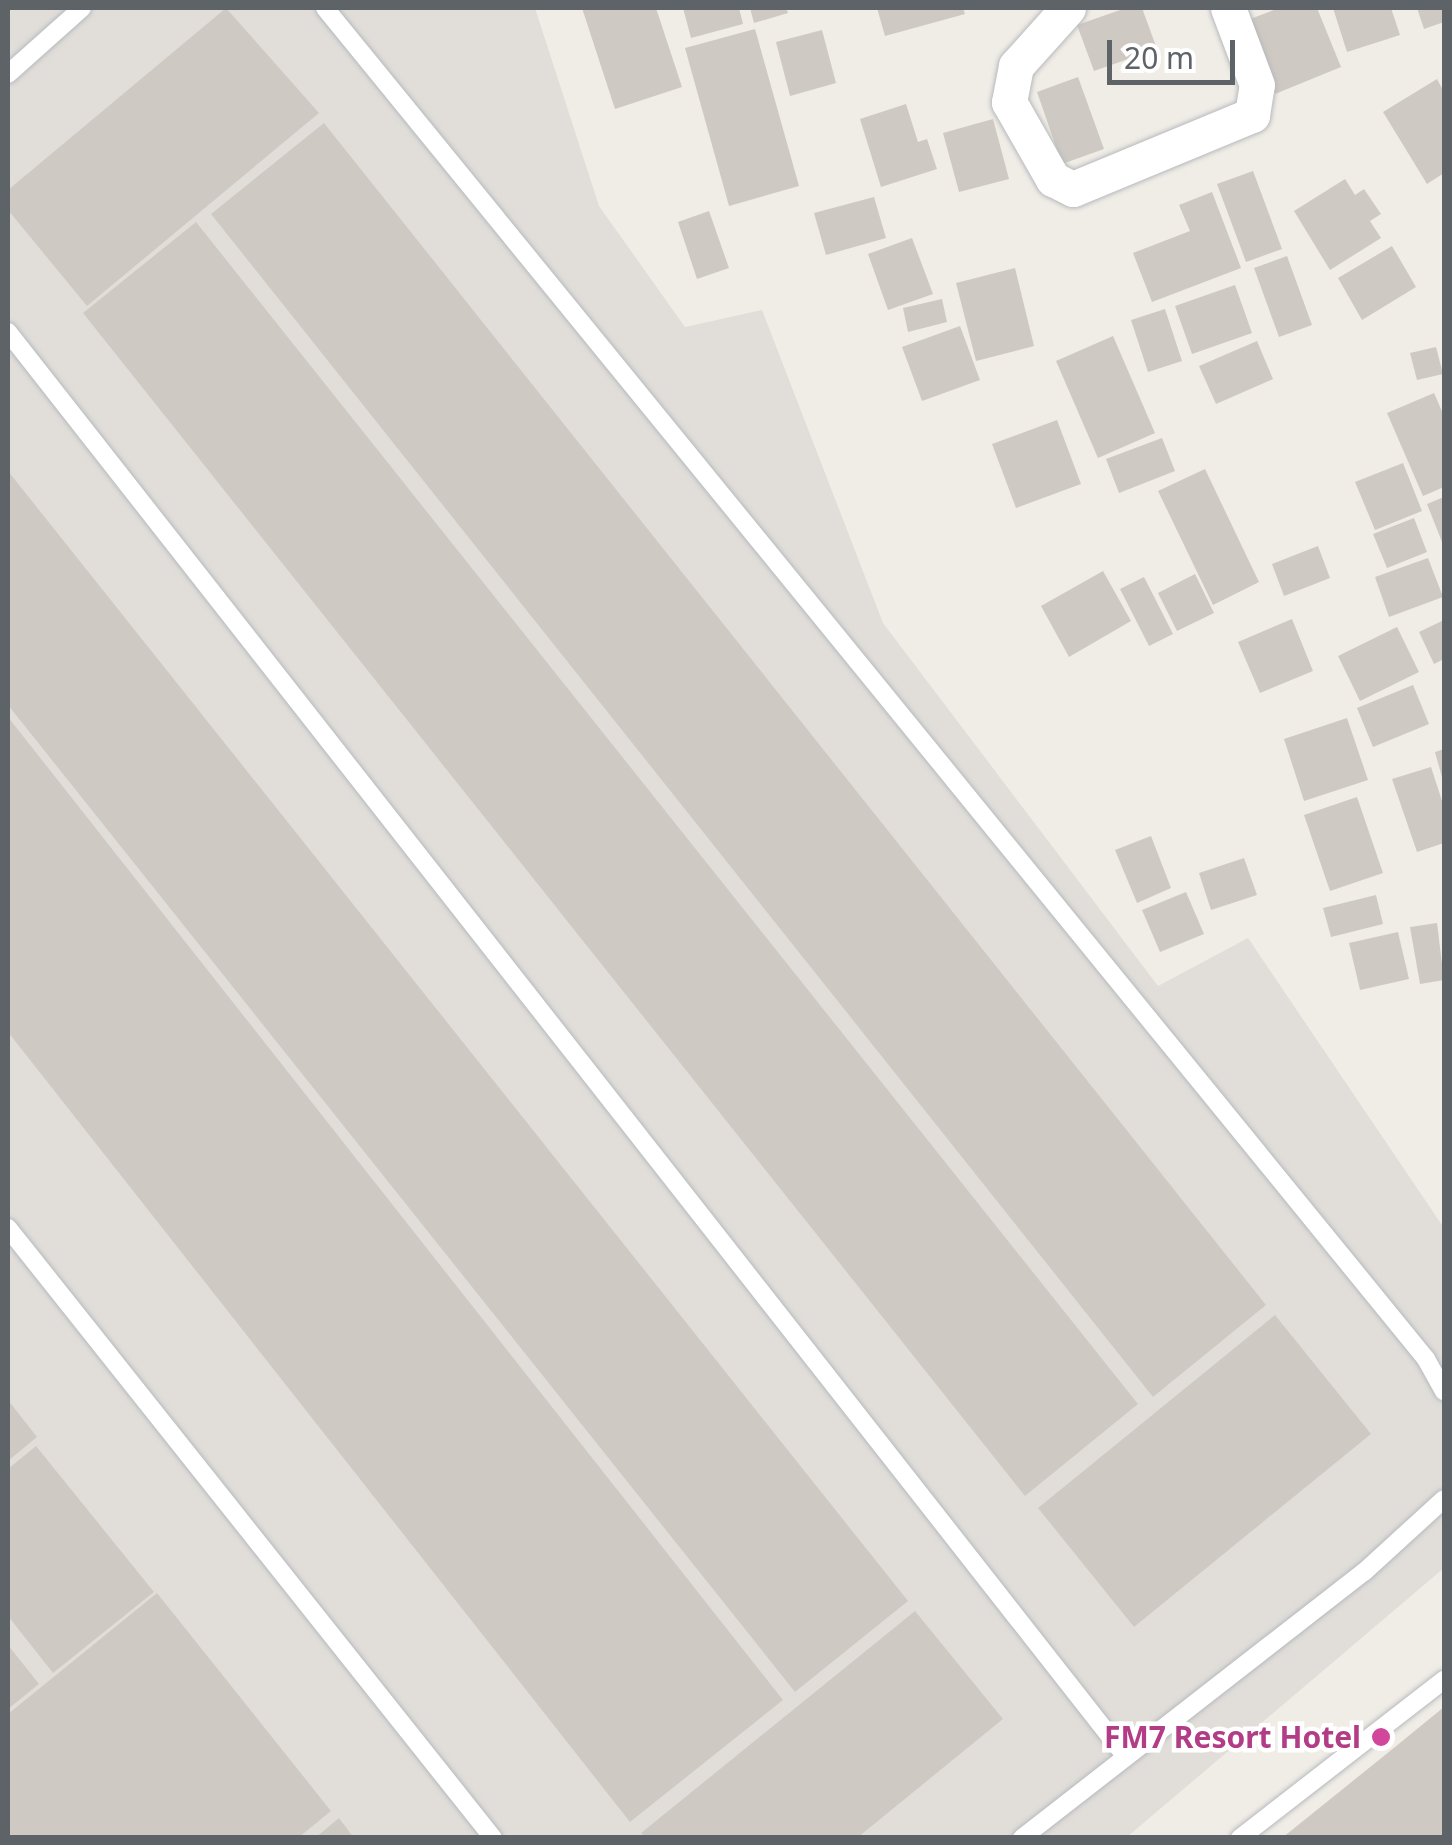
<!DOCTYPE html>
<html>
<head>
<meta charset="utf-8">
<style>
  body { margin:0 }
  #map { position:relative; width:1452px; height:1845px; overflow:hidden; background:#f0ece6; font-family:"Noto Sans",sans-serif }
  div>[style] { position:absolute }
  .industrial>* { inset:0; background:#e1deda }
  .building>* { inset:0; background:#cfc9c4 }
  .roads { filter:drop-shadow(0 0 2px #b6babd) drop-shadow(0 0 2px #b6babd) }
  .lane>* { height:18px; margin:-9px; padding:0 9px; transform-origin:9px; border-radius:9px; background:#fff }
  .street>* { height:35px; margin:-17.5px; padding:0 17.5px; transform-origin:17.5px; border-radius:17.5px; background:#fff }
  .dots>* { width:28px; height:28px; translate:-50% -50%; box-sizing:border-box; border:5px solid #fff; border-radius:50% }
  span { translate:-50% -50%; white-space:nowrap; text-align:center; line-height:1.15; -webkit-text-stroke:9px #fff; paint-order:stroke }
  .hotel-label { font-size:30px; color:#b23c85; font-weight:700 }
  .right { translate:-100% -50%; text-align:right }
  .frame { position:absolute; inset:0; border:10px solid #5d6367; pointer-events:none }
  .scale { position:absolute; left:1107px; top:40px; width:128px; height:45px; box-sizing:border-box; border:5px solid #5d6367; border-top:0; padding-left:12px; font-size:30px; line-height:35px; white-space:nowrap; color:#5d6367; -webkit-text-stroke:8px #fff; paint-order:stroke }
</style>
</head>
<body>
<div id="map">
  <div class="industrial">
    <div style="clip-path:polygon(8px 8px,535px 8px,599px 206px,685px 327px,762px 310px,883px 623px,1158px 986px,1248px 938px,1444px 1228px,1444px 1568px,1127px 1837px,8px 1838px)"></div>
  </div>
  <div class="building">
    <div style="clip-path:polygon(226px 8px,319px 113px,87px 306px,8px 210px,8px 190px)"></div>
    <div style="clip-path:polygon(582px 8px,656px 8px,682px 87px,615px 109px)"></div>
    <div style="clip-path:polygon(683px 8px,739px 8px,743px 24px,691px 38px)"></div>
    <div style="clip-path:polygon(750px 8px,786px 8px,788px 13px,754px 23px)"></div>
    <div style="clip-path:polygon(877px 8px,963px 8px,965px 14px,885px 36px)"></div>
    <div style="clip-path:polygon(1126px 8px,1142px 8px,1157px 49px,1094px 71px,1077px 25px)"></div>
    <div style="clip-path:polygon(1279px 8px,1317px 8px,1341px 67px,1275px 94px,1245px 21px)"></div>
    <div style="clip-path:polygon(1333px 8px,1391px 8px,1400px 35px,1347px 52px)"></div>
    <div style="clip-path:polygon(1417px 8px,1444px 8px,1444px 22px,1424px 29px)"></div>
    <div style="clip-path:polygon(755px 29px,799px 186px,729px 206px,685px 48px)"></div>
    <div style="clip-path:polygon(822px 30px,836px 83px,790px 96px,776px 42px)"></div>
    <div style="clip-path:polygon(1078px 77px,1104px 149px,1062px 164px,1037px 92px)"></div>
    <div style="clip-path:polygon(1437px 79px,1444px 92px,1444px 173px,1427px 184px,1383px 112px)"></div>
    <div style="clip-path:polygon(906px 104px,918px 142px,927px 139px,937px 169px,881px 187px,860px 119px)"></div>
    <div style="clip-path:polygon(993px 119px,1009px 179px,959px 192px,943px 133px)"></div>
    <div style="clip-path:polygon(324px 123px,1266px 1305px,1153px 1397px,211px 214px)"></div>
    <div style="clip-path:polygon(1253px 171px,1282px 249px,1246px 262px,1217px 184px)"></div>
    <div style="clip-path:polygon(1345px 179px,1355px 195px,1364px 189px,1381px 214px,1370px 221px,1381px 238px,1330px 270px,1294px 211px)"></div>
    <div style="clip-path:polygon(1212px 192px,1241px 268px,1152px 302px,1133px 253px,1190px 231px,1179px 205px)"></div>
    <div style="clip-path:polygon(874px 197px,886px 238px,826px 255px,814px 213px)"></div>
    <div style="clip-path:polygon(709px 211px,729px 268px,697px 279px,678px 222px)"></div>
    <div style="clip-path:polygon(196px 222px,1138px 1404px,1025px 1496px,83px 313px)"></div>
    <div style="clip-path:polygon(912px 238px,933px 294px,888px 310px,868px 254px)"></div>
    <div style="clip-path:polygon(1392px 246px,1416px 287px,1362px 320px,1338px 278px)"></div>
    <div style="clip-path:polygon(1287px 256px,1312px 325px,1279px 337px,1254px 268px)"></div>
    <div style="clip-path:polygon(1015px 268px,1034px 346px,976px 361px,956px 283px)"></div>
    <div style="clip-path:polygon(1235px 285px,1252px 333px,1192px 354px,1175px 306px)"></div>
    <div style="clip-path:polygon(942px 299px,947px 322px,908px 332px,903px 308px)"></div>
    <div style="clip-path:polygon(1165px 309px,1182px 361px,1148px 372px,1131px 320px)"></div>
    <div style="clip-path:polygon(960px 326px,980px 380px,922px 401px,902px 347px)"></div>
    <div style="clip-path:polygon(1113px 336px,1155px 433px,1098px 458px,1056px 361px)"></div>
    <div style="clip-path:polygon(1257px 341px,1273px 379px,1216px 404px,1199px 366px)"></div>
    <div style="clip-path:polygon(1436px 347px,1443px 374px,1417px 380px,1410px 353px)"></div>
    <div style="clip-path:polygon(1434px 393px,1444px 416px,1444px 487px,1423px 496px,1387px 413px)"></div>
    <div style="clip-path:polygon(1057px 420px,1081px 484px,1016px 508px,992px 444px)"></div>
    <div style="clip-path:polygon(1162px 438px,1175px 471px,1119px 493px,1106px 459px)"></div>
    <div style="clip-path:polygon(1403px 463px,1422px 511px,1375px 530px,1355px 482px)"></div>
    <div style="clip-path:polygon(1205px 469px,1259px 582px,1213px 605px,1158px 491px)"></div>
    <div style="clip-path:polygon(8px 471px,908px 1601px,795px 1692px,8px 705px)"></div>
    <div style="clip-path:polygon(1444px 497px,1444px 547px,1427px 504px)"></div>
    <div style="clip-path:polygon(1414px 518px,1427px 552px,1387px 568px,1373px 534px)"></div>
    <div style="clip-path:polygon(1318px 546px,1330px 578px,1284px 596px,1272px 564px)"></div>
    <div style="clip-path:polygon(1428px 558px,1443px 597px,1389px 617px,1375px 577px)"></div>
    <div style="clip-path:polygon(1103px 571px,1131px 621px,1069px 657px,1041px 606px)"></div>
    <div style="clip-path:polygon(1195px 574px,1214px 613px,1177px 631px,1158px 593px)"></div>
    <div style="clip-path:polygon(1144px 577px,1173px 634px,1149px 646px,1120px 589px)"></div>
    <div style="clip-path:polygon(1292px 619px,1313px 671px,1260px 693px,1238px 642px)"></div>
    <div style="clip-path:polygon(1444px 620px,1444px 659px,1434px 664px,1419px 632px)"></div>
    <div style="clip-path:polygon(1397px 627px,1419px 672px,1360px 701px,1338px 656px)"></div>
    <div style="clip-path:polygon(1413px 685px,1429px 724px,1373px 747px,1357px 708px)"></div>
    <div style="clip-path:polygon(8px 717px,783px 1700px,630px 1822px,8px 1032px)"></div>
    <div style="clip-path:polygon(1347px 718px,1368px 780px,1304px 801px,1284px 739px)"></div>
    <div style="clip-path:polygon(1444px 749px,1444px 781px,1443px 781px,1435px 752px)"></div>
    <div style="clip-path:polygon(1431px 767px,1444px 807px,1444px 843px,1417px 852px,1392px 779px)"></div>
    <div style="clip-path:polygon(1357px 797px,1383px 873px,1330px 891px,1304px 815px)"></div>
    <div style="clip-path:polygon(1151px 836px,1171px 888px,1137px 903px,1115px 850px)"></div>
    <div style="clip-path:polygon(1244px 858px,1257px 895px,1211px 910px,1199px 873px)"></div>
    <div style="clip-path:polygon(1186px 892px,1204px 934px,1160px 952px,1142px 910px)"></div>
    <div style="clip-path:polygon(1376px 895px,1383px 924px,1331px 937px,1323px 908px)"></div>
    <div style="clip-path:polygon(1437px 923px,1444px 980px,1420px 984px,1410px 927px)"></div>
    <div style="clip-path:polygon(1398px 932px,1409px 979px,1360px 990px,1349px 943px)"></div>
    <div style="clip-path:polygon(1275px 1315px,1371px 1434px,1134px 1627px,1038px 1508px)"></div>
    <div style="clip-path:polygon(8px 1400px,37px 1437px,8px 1461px)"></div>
    <div style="clip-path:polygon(36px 1446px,154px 1592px,53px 1673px,8px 1616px,8px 1469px)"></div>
    <div style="clip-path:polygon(157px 1593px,331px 1811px,298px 1838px,8px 1838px,8px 1714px)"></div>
    <div style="clip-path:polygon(915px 1611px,1003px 1719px,857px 1838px,645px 1838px,641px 1833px)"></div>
    <div style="clip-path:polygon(8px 1645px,39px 1684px,8px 1709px)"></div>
    <div style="clip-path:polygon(1444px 1707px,1444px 1838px,1282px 1838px,1395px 1747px)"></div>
    <div style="clip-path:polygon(339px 1818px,354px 1838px,315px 1838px)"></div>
  </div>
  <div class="roads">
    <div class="lane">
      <div style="left:325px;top:8px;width:1743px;rotate:50.82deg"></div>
      <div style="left:1426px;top:1359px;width:37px;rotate:61deg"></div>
      <div style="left:8px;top:74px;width:99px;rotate:-41.7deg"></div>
      <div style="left:8px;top:332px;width:1811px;rotate:51.88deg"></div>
      <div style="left:8px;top:1228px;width:779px;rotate:51.51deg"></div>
      <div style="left:1022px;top:1838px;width:433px;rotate:-37.9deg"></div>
      <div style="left:1364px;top:1572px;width:108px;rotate:-42.4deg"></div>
      <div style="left:1240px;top:1838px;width:258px;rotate:-37.8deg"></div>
    </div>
    <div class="street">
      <div style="left:1068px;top:8px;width:78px;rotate:131.9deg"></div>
      <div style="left:1016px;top:66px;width:37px;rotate:101deg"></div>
      <div style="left:1009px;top:102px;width:89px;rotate:60.3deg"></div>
      <div style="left:1053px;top:179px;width:22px;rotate:27deg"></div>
      <div style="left:1073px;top:189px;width:194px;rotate:-22.5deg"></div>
      <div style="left:1252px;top:115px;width:30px;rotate:-81deg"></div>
      <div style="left:1257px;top:85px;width:82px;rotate:-110.6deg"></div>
    </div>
  </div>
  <div class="dots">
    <div style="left:1381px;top:1737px;background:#d1479c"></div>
  </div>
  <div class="hotel-label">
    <span class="right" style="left:1361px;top:1737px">FM7 Resort Hotel</span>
  </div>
  <div class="frame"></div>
  <div class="scale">20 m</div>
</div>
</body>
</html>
